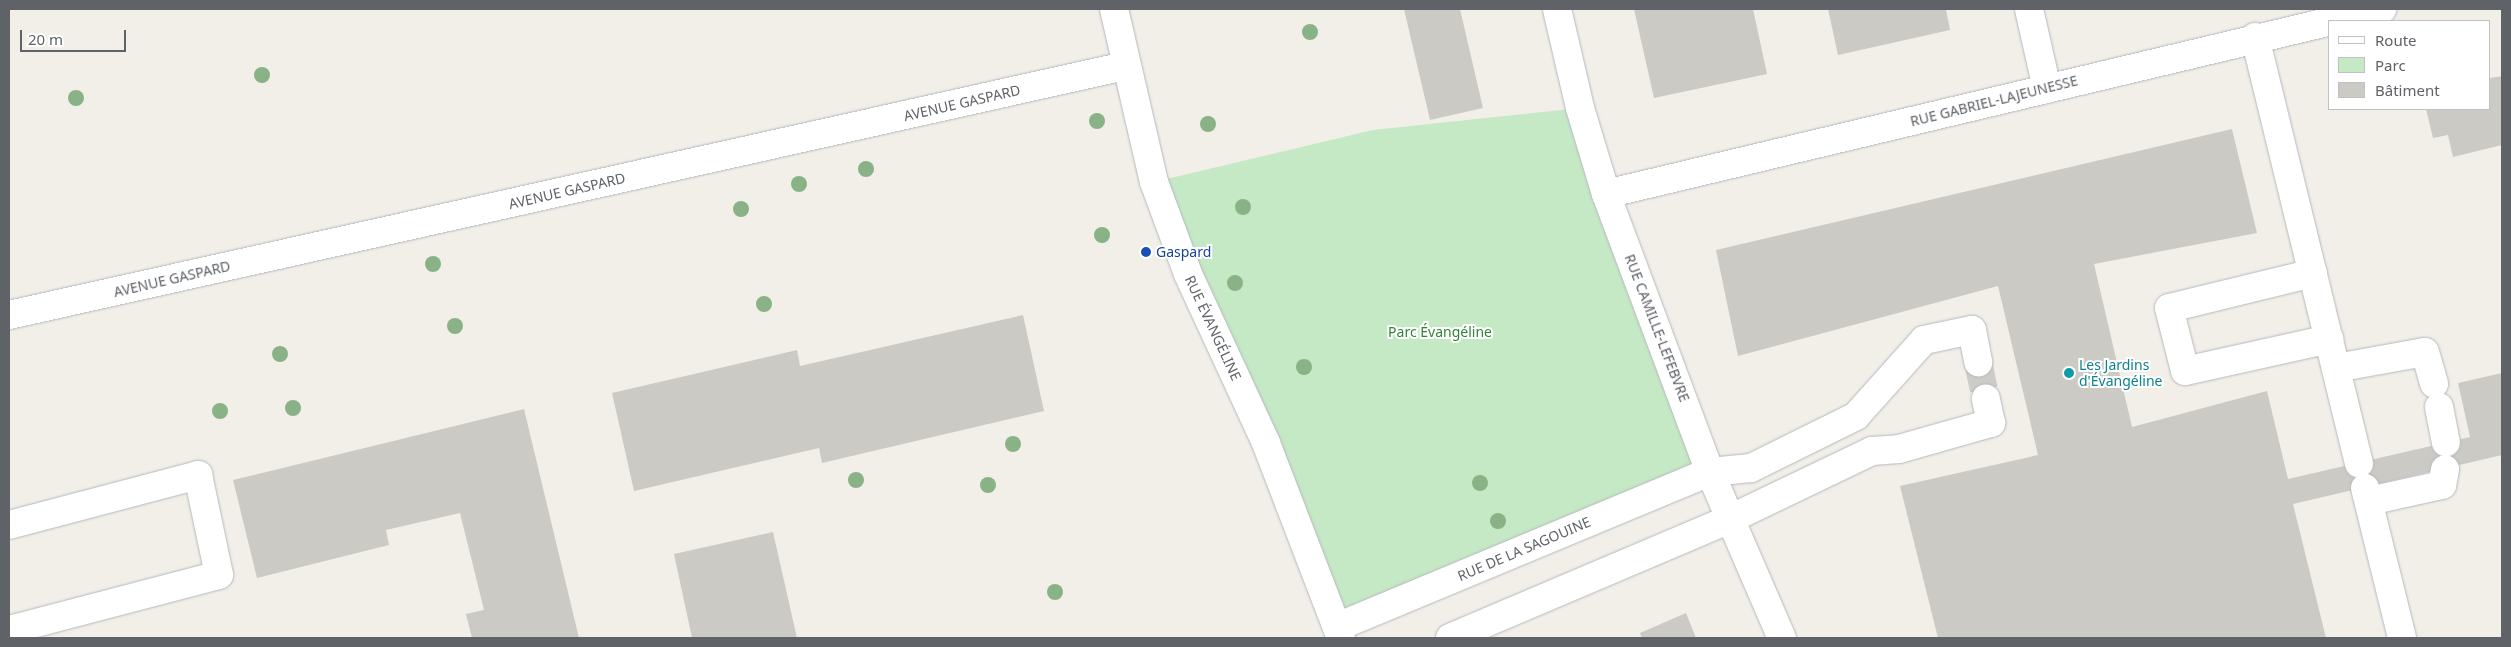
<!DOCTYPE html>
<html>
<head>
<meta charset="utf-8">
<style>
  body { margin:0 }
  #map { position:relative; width:2511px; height:647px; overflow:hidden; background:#f1efe8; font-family:"Noto Sans",sans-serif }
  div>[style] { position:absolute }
  .green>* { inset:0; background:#c5e8c5 }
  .building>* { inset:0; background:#cccac5 }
  .minor-tunnel>* { height:28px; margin-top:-14px; transform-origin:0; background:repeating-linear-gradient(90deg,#ccccc8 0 28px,transparent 0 42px) }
  .roads { filter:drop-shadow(0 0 1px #b5b8bc) drop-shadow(0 0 1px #b5b8bc) }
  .minor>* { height:28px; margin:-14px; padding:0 14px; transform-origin:14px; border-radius:14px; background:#fff }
  .trees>* { width:16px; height:16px; margin:-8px; border-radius:50%; background:#89b387 }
  .dots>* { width:14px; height:14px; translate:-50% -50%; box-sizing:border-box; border:2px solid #fff; border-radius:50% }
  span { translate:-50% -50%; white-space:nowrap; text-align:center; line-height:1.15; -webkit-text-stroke:4px #fff; paint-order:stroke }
  .street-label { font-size:14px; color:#5f6368 }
  .transit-label { font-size:14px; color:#164399 }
  .left { translate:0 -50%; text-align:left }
  .park-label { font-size:14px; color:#348238 }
  .culture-label { font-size:14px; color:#0d838f }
  .frame { position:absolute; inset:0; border:10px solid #5f6368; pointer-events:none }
  .legend { position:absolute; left:2328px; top:20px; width:162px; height:90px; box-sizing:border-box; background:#fff; border:1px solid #bfc1c3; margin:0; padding:6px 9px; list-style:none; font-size:15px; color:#5f6368 }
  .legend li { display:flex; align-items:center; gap:10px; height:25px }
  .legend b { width:25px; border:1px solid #bfc1c3 }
  .scale { position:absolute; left:20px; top:30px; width:106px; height:22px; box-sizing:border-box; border:2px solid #5f6368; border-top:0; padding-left:6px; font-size:15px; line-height:18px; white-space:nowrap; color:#5f6368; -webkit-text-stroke:4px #fff; paint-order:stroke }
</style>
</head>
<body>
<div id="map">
  <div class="green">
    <div style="clip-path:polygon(1580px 108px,1710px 472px,1337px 627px,1154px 182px,1373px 130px)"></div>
  </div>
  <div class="building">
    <div style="clip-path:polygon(1404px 9px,1460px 9px,1483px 108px,1430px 120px)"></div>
    <div style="clip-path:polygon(1634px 9px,1753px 9px,1767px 74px,1654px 98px)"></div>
    <div style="clip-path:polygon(1828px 9px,1946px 9px,1950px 30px,1838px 55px)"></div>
    <div style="clip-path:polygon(2502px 76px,2502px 145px,2453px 157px,2448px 135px,2433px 138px,2426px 109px,2490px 109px,2490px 78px)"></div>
    <div style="clip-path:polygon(2232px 129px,2257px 233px,2094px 264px,2132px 427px,2267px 391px,2288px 479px,2470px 437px,2458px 383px,2502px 373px,2502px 455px,2293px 504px,2326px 638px,1938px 638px,1900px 486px,2038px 455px,1998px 286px,1738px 356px,1716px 250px)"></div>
    <div style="clip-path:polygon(1023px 315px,1044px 411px,822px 463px,819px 448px,634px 491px,612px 393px,797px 350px,800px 366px)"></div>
    <div style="clip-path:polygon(524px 409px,579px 638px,472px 638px,466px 614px,484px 610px,460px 513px,386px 530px,389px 545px,257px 578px,233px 480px)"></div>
    <div style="clip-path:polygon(773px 532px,797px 638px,692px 638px,674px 554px)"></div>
    <div style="clip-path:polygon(1686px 613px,1696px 638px,1642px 638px,1640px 633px)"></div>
  </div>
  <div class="minor-tunnel">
    <div style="left:1978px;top:362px;width:38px;rotate:78deg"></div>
  </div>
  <div class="roads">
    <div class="minor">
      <div style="left:1114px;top:9px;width:178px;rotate:77deg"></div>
      <div style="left:1154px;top:182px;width:98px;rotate:69.7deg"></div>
      <div style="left:1188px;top:274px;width:186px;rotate:65.2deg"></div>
      <div style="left:1266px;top:443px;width:209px;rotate:69deg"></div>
      <div style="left:1557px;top:9px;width:102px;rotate:76.9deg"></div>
      <div style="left:1580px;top:108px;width:90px;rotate:73.2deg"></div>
      <div style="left:1606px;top:194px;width:297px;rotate:69.5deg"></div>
      <div style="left:1710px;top:472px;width:181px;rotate:66.6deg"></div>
      <div style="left:2029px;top:9px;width:82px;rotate:77.3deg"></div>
      <div style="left:2255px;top:37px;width:439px;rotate:76.3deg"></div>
      <div style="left:1606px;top:194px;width:798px;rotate:-13.41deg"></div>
      <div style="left:2313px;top:273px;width:148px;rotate:166.3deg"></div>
      <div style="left:2169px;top:308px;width:65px;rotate:75.7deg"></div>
      <div style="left:2185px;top:371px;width:148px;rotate:-12.5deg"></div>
      <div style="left:9px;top:315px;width:1143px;rotate:-12.58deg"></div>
      <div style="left:2336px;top:368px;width:90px;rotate:-10.2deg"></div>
      <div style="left:2425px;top:352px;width:33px;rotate:74deg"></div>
      <div style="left:2439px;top:407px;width:36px;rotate:79deg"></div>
      <div style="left:2365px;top:488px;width:154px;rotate:76.1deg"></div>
      <div style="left:2369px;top:501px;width:75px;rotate:-12.4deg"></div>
      <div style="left:2442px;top:485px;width:16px;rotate:-79deg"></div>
      <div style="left:9px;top:525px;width:196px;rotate:-14.8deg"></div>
      <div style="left:198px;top:475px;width:102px;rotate:78.1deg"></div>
      <div style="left:219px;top:575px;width:217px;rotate:165.3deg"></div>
      <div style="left:1337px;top:627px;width:404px;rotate:-22.6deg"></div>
      <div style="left:1710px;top:472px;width:41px;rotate:-5.6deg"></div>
      <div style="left:1751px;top:468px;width:117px;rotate:-26.3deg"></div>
      <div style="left:1856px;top:416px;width:102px;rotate:-48.2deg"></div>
      <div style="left:1924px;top:340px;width:49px;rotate:-11.8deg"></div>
      <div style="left:1972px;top:330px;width:33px;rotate:79deg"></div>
      <div style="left:1450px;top:638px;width:304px;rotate:-23deg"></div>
      <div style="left:1730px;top:519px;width:157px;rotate:-25.6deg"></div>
      <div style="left:1872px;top:451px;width:27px;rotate:-4deg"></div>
      <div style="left:1899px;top:449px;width:96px;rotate:-15.8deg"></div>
      <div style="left:1991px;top:423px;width:25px;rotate:-102deg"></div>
    </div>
  </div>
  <div class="trees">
    <div style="left:1310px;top:32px"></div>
    <div style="left:262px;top:75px"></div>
    <div style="left:76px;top:98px"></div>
    <div style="left:1097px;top:121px"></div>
    <div style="left:1208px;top:124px"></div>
    <div style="left:866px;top:169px"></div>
    <div style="left:799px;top:184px"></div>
    <div style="left:1243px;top:207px"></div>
    <div style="left:741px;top:209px"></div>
    <div style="left:1102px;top:235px"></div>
    <div style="left:433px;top:264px"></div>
    <div style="left:1235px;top:283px"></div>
    <div style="left:764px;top:304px"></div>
    <div style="left:455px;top:326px"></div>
    <div style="left:280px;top:354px"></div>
    <div style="left:1304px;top:367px"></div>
    <div style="left:293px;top:408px"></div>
    <div style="left:220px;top:411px"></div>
    <div style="left:1013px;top:444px"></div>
    <div style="left:856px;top:480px"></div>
    <div style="left:1480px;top:483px"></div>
    <div style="left:988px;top:485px"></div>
    <div style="left:1498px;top:521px"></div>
    <div style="left:1055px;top:592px"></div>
  </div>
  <div class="dots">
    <div style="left:1146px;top:252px;background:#1a4fb4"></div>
    <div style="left:2069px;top:373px;background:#0f9aa8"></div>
  </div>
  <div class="street-label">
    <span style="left:1994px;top:101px;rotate:-14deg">RUE GABRIEL-LAJEUNESSE</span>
    <span style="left:962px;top:103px;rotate:-13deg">AVENUE GASPARD</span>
    <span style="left:567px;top:191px;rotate:-13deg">AVENUE GASPARD</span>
    <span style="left:172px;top:279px;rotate:-13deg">AVENUE GASPARD</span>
    <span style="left:1213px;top:328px;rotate:65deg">RUE ÉVANGÉLINE</span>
    <span style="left:1657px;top:328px;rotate:69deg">RUE CAMILLE-LEFEBVRE</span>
    <span style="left:1524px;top:549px;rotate:-23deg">RUE DE LA SAGOUINE</span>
  </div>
  <div class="transit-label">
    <span class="left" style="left:1156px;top:252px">Gaspard</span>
  </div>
  <div class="park-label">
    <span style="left:1440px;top:332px">Parc Évangéline</span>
  </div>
  <div class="culture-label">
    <span class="left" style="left:2079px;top:373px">Les Jardins<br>d'Évangéline</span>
  </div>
  <div class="frame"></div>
  <ul class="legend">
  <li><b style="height:6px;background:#fff"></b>Route</li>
  <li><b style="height:14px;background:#c5e8c5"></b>Parc</li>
  <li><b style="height:14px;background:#cccac5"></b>Bâtiment</li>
  </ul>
  <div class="scale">20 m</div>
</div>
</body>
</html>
